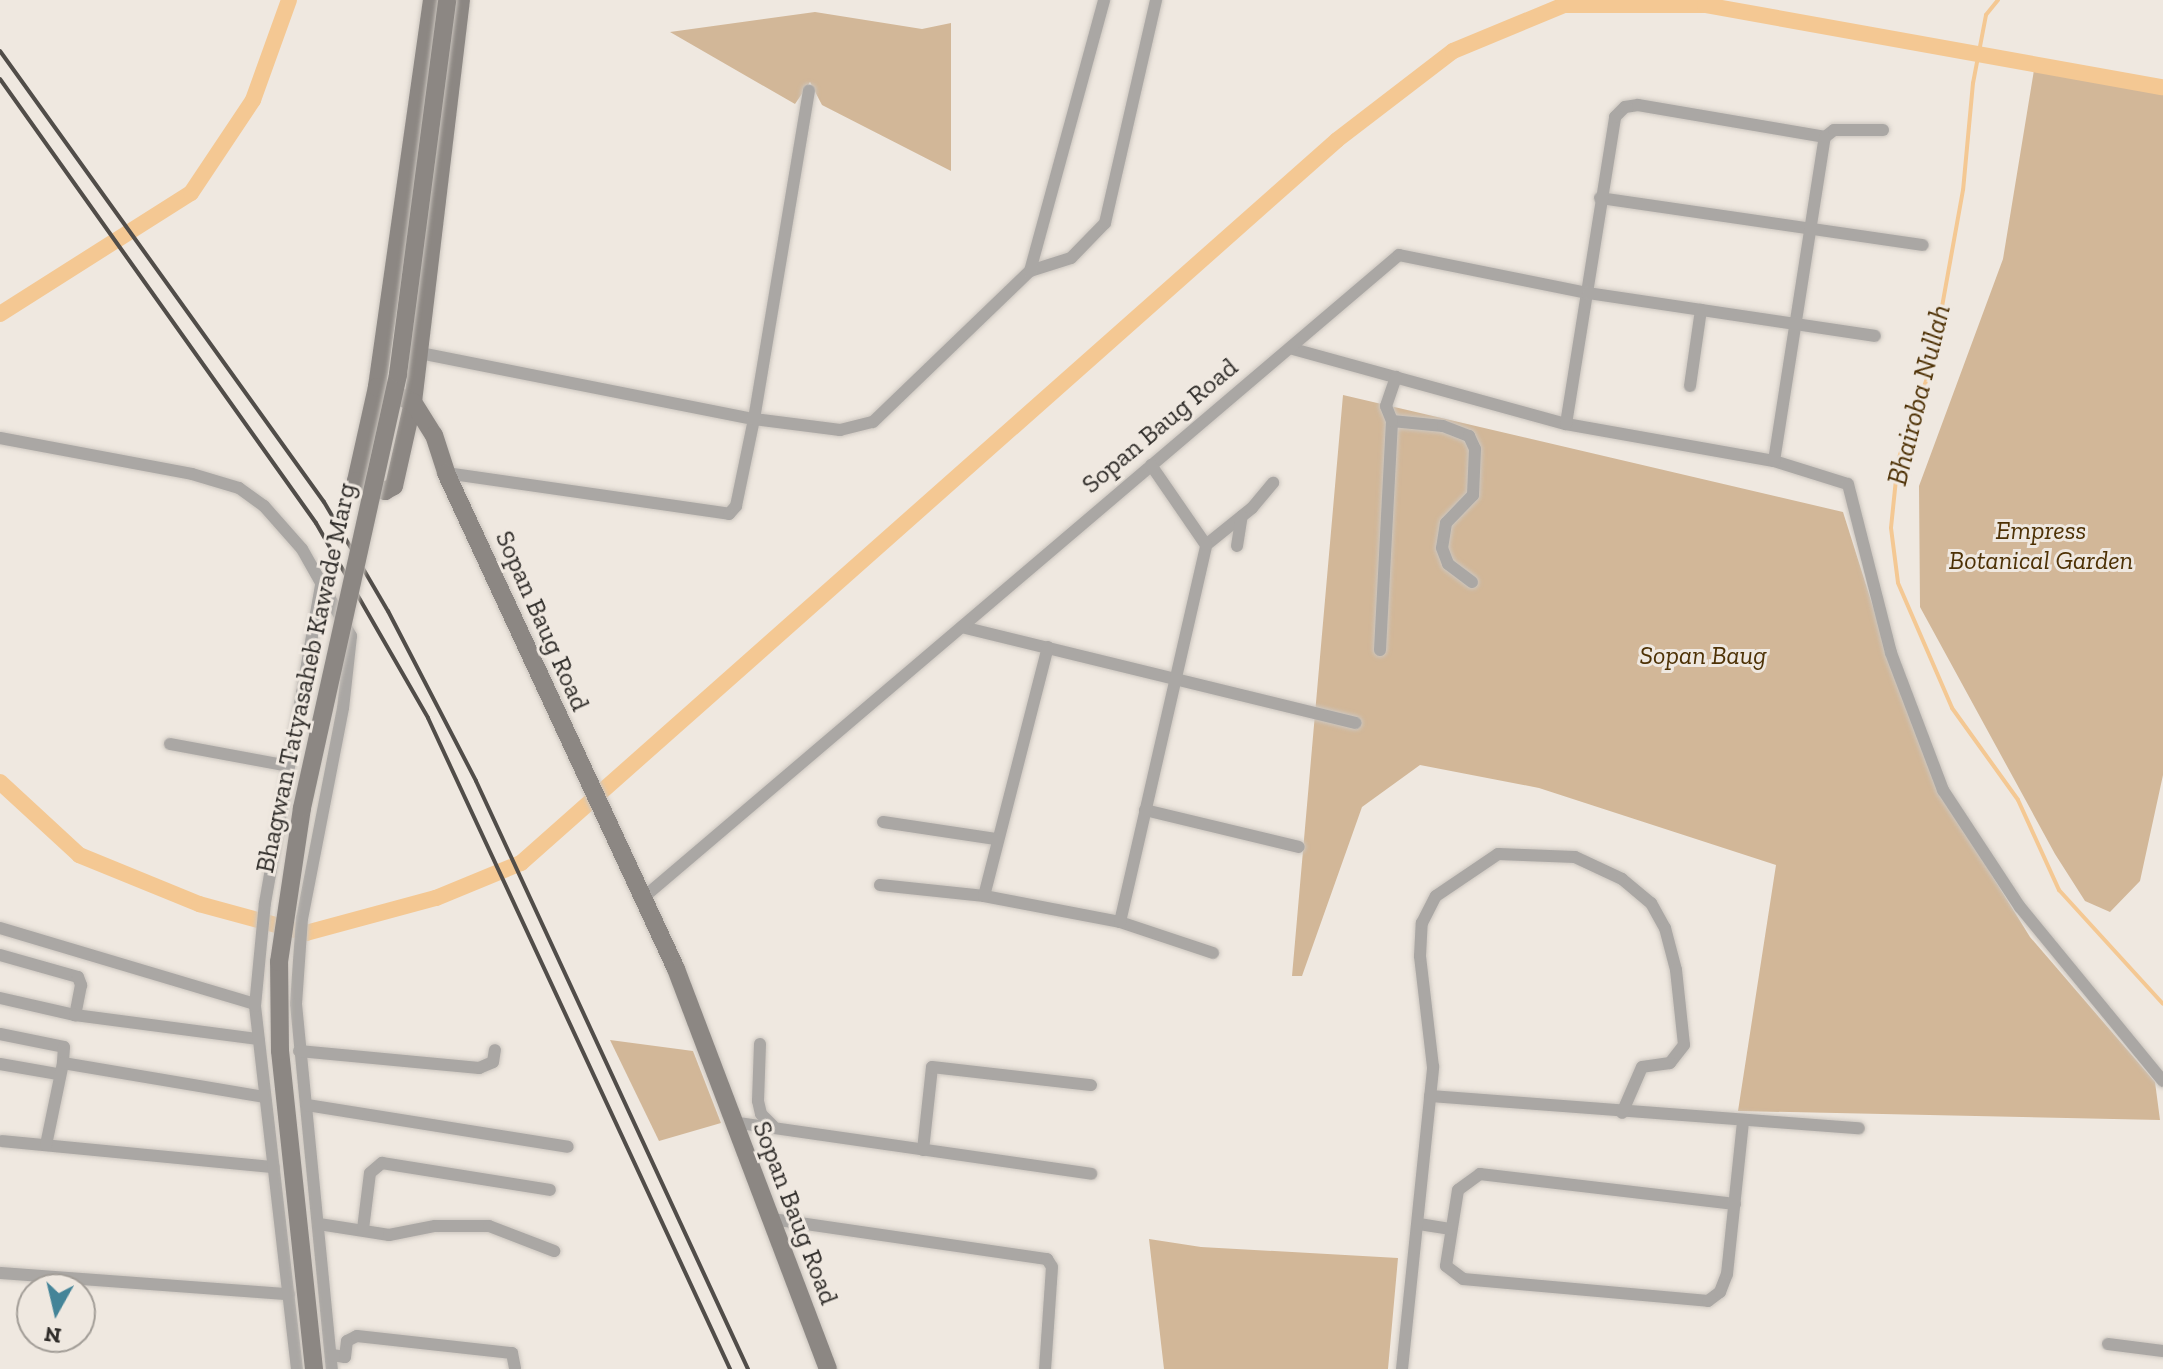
<!DOCTYPE html>
<html>
<head>
<meta charset="utf-8">
<style>
  body { margin:0 }
  #map { position:relative; width:2163px; height:1369px; overflow:hidden; background:#efe8e0; font-family:"Zilla Slab",serif }
  div>[style] { position:absolute }
  .green>* { inset:0; background:#d2b798 }
  .stream>* { height:4px; margin:-2px; padding:0 2px; transform-origin:2px; border-radius:2px; background:#f4c893 }
  .canal>* { height:16px; margin:-8px; padding:0 8px; transform-origin:8px; border-radius:8px; background:#f4c893 }
  .roads { filter:drop-shadow(0 0 2px #ccc6bf) drop-shadow(0 0 2px #ccc6bf) }
  .street>* { height:12px; margin:-6px; padding:0 6px; transform-origin:6px; border-radius:6px; background:#aaa7a4 }
  .secondary>* { height:18px; margin:-9px; padding:0 9px; transform-origin:9px; border-radius:9px; background:#8c8783 }
  .rail>* { height:4px; margin:-2px; padding:0 2px; transform-origin:2px; border-radius:2px; background:#514d49 }
  .bridges { filter:drop-shadow(0 0 2px #ccc6bf) drop-shadow(0 0 2px #ccc6bf) }
  .secondary-bridge>* { height:18px; margin:-9px; padding:0 9px; transform-origin:9px; border-radius:9px; background:#8c8783 }
  span { translate:-50% -50%; white-space:nowrap; text-align:center; line-height:1.15; -webkit-text-stroke:6px #efe8e0; paint-order:stroke }
  .street-label { font-size:26px; color:#2f2c29 }
  .park-label { font-size:26px; color:#4d3105; font-style:italic }
  .water-label { font-size:28px; color:#4e3105; font-style:italic }
  .north { position:absolute; left:16px; top:1273px; width:80px; height:80px; box-sizing:border-box; background:#efe8e0; border:2px solid #a29d97; border-radius:50%; rotate:188deg; font-size:22px; font-weight:700; line-height:32px; text-align:center; color:#2f2c29 }
  .north::after { content:''; display:block; margin:auto; width:28px; height:36px; background:#448498; clip-path:polygon(50% 0,100% 100%,50% 72%,0 100%) }
</style>
</head>
<body>
<div id="map">
  <div class="green">
    <div style="clip-path:polygon(815px 12px,922px 29px,951px 23px,951px 171px,822px 105px,810px 82px,795px 104px,670px 32px)"></div>
    <div style="clip-path:polygon(2034px 70px,2163px 95px,2163px 775px,2140px 881px,2110px 912px,2085px 901px,2055px 854px,1920px 607px,1919px 486px,2003px 259px)"></div>
    <div style="clip-path:polygon(1343px 395px,1843px 512px,1892px 667px,1944px 798px,2030px 937px,2155px 1082px,2160px 1120px,1738px 1111px,1776px 865px,1539px 788px,1420px 765px,1362px 807px,1302px 976px,1292px 976px)"></div>
    <div style="clip-path:polygon(610px 1040px,693px 1051px,721px 1123px,659px 1141px)"></div>
    <div style="clip-path:polygon(1149px 1239px,1201px 1247px,1398px 1258px,1388px 1369px,1164px 1369px)"></div>
  </div>
  <div class="stream">
    <div style="left:1998px;top:0;width:19px;rotate:129deg"></div>
    <div style="left:1986px;top:15px;width:69px;rotate:100.8deg"></div>
    <div style="left:1973px;top:83px;width:107px;rotate:95.3deg"></div>
    <div style="left:1963px;top:190px;width:180px;rotate:100.2deg"></div>
    <div style="left:1931px;top:367px;width:99px;rotate:109.5deg"></div>
    <div style="left:1898px;top:460px;width:68px;rotate:95.9deg"></div>
    <div style="left:1891px;top:528px;width:55px;rotate:82.7deg"></div>
    <div style="left:1898px;top:583px;width:136px;rotate:66.6deg"></div>
    <div style="left:1952px;top:708px;width:113px;rotate:54.3deg"></div>
    <div style="left:2018px;top:800px;width:99px;rotate:65.5deg"></div>
    <div style="left:2059px;top:890px;width:154px;rotate:47.6deg"></div>
  </div>
  <div class="canal">
    <div style="left:0;top:314px;width:226px;rotate:-32.4deg"></div>
    <div style="left:191px;top:193px;width:112px;rotate:-56.3deg"></div>
    <div style="left:253px;top:100px;width:106px;rotate:-70.2deg"></div>
    <div style="left:0;top:782px;width:108px;rotate:42.7deg"></div>
    <div style="left:79px;top:855px;width:130px;rotate:22.2deg"></div>
    <div style="left:199px;top:904px;width:111px;rotate:15.2deg"></div>
    <div style="left:306px;top:933px;width:135px;rotate:-15.1deg"></div>
    <div style="left:436px;top:898px;width:92px;rotate:-22.4deg"></div>
    <div style="left:521px;top:863px;width:1090px;rotate:-41.54deg"></div>
    <div style="left:1337px;top:140px;width:146px;rotate:-37.5deg"></div>
    <div style="left:1453px;top:51px;width:120px;rotate:-22.5deg"></div>
    <div style="left:1564px;top:5px;width:141px"></div>
    <div style="left:1705px;top:5px;width:465px;rotate:10.2deg"></div>
  </div>
  <div class="roads">
    <div class="street">
      <div style="left:1600px;top:198px;width:326px;rotate:8.3deg"></div>
      <div style="left:1030px;top:271px;width:43px;rotate:-17.6deg"></div>
      <div style="left:1071px;top:258px;width:49px;rotate:-45.8deg"></div>
      <div style="left:1105px;top:223px;width:229px;rotate:-77.1deg"></div>
      <div style="left:1293px;top:349px;width:283px;rotate:15.4deg"></div>
      <div style="left:1566px;top:424px;width:211px;rotate:10.1deg"></div>
      <div style="left:1774px;top:461px;width:77px;rotate:17.3deg"></div>
      <div style="left:1848px;top:484px;width:174px;rotate:75.7deg"></div>
      <div style="left:1891px;top:653px;width:147px;rotate:69.2deg"></div>
      <div style="left:1943px;top:790px;width:140px;rotate:56.7deg"></div>
      <div style="left:2020px;top:907px;width:225px;rotate:50.6deg"></div>
      <div style="left:420px;top:353px;width:340px;rotate:11.2deg"></div>
      <div style="left:754px;top:419px;width:87px;rotate:7.3deg"></div>
      <div style="left:840px;top:430px;width:34px;rotate:-14deg"></div>
      <div style="left:873px;top:422px;width:218px;rotate:-43.9deg"></div>
      <div style="left:1030px;top:271px;width:281px;rotate:-74.7deg"></div>
      <div style="left:1690px;top:386px;width:77px;rotate:-81.8deg"></div>
      <div style="left:1392px;top:421px;width:51px;rotate:5.6deg"></div>
      <div style="left:1443px;top:426px;width:28px;rotate:21deg"></div>
      <div style="left:1469px;top:436px;width:14px;rotate:65deg"></div>
      <div style="left:1475px;top:449px;width:46px;rotate:92.5deg"></div>
      <div style="left:1473px;top:495px;width:39px;rotate:134deg"></div>
      <div style="left:1446px;top:523px;width:25px;rotate:99deg"></div>
      <div style="left:1442px;top:548px;width:17px;rotate:69deg"></div>
      <div style="left:1448px;top:564px;width:30px;rotate:37deg"></div>
      <div style="left:1566px;top:424px;width:311px;rotate:-80.9deg"></div>
      <div style="left:1615px;top:117px;width:14px;rotate:-45deg"></div>
      <div style="left:1625px;top:107px;width:13px;rotate:-9deg"></div>
      <div style="left:1638px;top:105px;width:190px;rotate:9.7deg"></div>
      <div style="left:0;top:438px;width:195px;rotate:10.6deg"></div>
      <div style="left:192px;top:474px;width:49px;rotate:16.6deg"></div>
      <div style="left:239px;top:488px;width:31px;rotate:36deg"></div>
      <div style="left:264px;top:506px;width:57px;rotate:48.5deg"></div>
      <div style="left:302px;top:549px;width:100px;rotate:60.6deg"></div>
      <div style="left:351px;top:636px;width:72px;rotate:96.3deg"></div>
      <div style="left:343px;top:708px;width:214px;rotate:101deg"></div>
      <div style="left:302px;top:918px;width:86px;rotate:94deg"></div>
      <div style="left:296px;top:1004px;width:367px;rotate:84.4deg"></div>
      <div style="left:1774px;top:461px;width:328px;rotate:-81.1deg"></div>
      <div style="left:1825px;top:137px;width:11px;rotate:-38deg"></div>
      <div style="left:1834px;top:130px;width:49px"></div>
      <div style="left:446px;top:473px;width:286px;rotate:8.2deg"></div>
      <div style="left:729px;top:514px;width:11px;rotate:-49deg"></div>
      <div style="left:736px;top:506px;width:89px;rotate:-78.3deg"></div>
      <div style="left:754px;top:419px;width:333px;rotate:-80.5deg"></div>
      <div style="left:1206px;top:545px;width:59px;rotate:-38.8deg"></div>
      <div style="left:1252px;top:508px;width:33px;rotate:-50deg"></div>
      <div style="left:1237px;top:546px;width:30px;rotate:-81deg"></div>
      <div style="left:962px;top:627px;width:405px;rotate:13.7deg"></div>
      <div style="left:1380px;top:650px;width:229px;rotate:-87deg"></div>
      <div style="left:1392px;top:421px;width:16px;rotate:-112deg"></div>
      <div style="left:1386px;top:406px;width:31px;rotate:-71deg"></div>
      <div style="left:170px;top:744px;width:121px;rotate:10.5deg"></div>
      <div style="left:1145px;top:810px;width:158px;rotate:13.5deg"></div>
      <div style="left:883px;top:822px;width:114px;rotate:8.6deg"></div>
      <div style="left:880px;top:885px;width:105px;rotate:6deg"></div>
      <div style="left:984px;top:896px;width:138px;rotate:10.8deg"></div>
      <div style="left:1120px;top:922px;width:98px;rotate:18.4deg"></div>
      <div style="left:984px;top:896px;width:257px;rotate:-75.6deg"></div>
      <div style="left:644px;top:897px;width:991px;rotate:-40.38deg"></div>
      <div style="left:1399px;top:255px;width:193px;rotate:11.4deg"></div>
      <div style="left:1588px;top:293px;width:290px;rotate:8.5deg"></div>
      <div style="left:1120px;top:922px;width:387px;rotate:-77.1deg"></div>
      <div style="left:1206px;top:545px;width:97px;rotate:-124.5deg"></div>
      <div style="left:0;top:928px;width:266px;rotate:16.6deg"></div>
      <div style="left:0;top:955px;width:81px;rotate:15.8deg"></div>
      <div style="left:78px;top:977px;width:9px;rotate:69deg"></div>
      <div style="left:81px;top:985px;width:31px;rotate:101deg"></div>
      <div style="left:0;top:998px;width:77px;rotate:12.8deg"></div>
      <div style="left:75px;top:1015px;width:185px;rotate:7.5deg"></div>
      <div style="left:0;top:1034px;width:65px;rotate:11.5deg"></div>
      <div style="left:64px;top:1047px;width:16px;rotate:94deg"></div>
      <div style="left:760px;top:1044px;width:57px;rotate:92deg"></div>
      <div style="left:758px;top:1101px;width:13px;rotate:77deg"></div>
      <div style="left:761px;top:1114px;width:17px;rotate:45deg"></div>
      <div style="left:299px;top:1051px;width:181px;rotate:5.4deg"></div>
      <div style="left:479px;top:1068px;width:15px;rotate:-23deg"></div>
      <div style="left:493px;top:1062px;width:12px;rotate:-81deg"></div>
      <div style="left:0;top:1064px;width:59px;rotate:9.8deg"></div>
      <div style="left:1430px;top:1096px;width:430px;rotate:4.3deg"></div>
      <div style="left:307px;top:1105px;width:264px;rotate:9.1deg"></div>
      <div style="left:732px;top:1122px;width:363px;rotate:8.2deg"></div>
      <div style="left:2px;top:1141px;width:273px;rotate:5.5deg"></div>
      <div style="left:46px;top:1145px;width:84px;rotate:-78.3deg"></div>
      <div style="left:63px;top:1063px;width:205px;rotate:9.6deg"></div>
      <div style="left:923px;top:1150px;width:83px;rotate:-83.8deg"></div>
      <div style="left:932px;top:1067px;width:160px;rotate:6.5deg"></div>
      <div style="left:1735px;top:1204px;width:257px;rotate:-173.3deg"></div>
      <div style="left:1480px;top:1174px;width:27px;rotate:144deg"></div>
      <div style="left:1458px;top:1190px;width:77px;rotate:99deg"></div>
      <div style="left:1446px;top:1266px;width:21px;rotate:37deg"></div>
      <div style="left:1463px;top:1279px;width:246px;rotate:5.1deg"></div>
      <div style="left:1708px;top:1301px;width:15px;rotate:-37deg"></div>
      <div style="left:1720px;top:1292px;width:19px;rotate:-69deg"></div>
      <div style="left:1727px;top:1274px;width:153px;rotate:-84deg"></div>
      <div style="left:772px;top:1219px;width:278px;rotate:8.3deg"></div>
      <div style="left:1047px;top:1259px;width:9px;rotate:58deg"></div>
      <div style="left:1052px;top:1267px;width:102px;rotate:93.9deg"></div>
      <div style="left:319px;top:1224px;width:71px;rotate:8.9deg"></div>
      <div style="left:389px;top:1235px;width:47px;rotate:-11.1deg"></div>
      <div style="left:435px;top:1226px;width:54px"></div>
      <div style="left:489px;top:1226px;width:70px;rotate:21deg"></div>
      <div style="left:1419px;top:1224px;width:31px;rotate:9deg"></div>
      <div style="left:363px;top:1229px;width:56px;rotate:-82.9deg"></div>
      <div style="left:370px;top:1173px;width:16px;rotate:-40deg"></div>
      <div style="left:382px;top:1163px;width:170px;rotate:9.1deg"></div>
      <div style="left:0;top:1273px;width:290px;rotate:4.2deg"></div>
      <div style="left:2108px;top:1344px;width:55px;rotate:7.3deg"></div>
      <div style="left:332px;top:1355px;width:13px;rotate:9deg"></div>
      <div style="left:345px;top:1357px;width:16px;rotate:-83deg"></div>
      <div style="left:347px;top:1341px;width:11px;rotate:-27deg"></div>
      <div style="left:357px;top:1336px;width:156px;rotate:6.3deg"></div>
      <div style="left:512px;top:1353px;width:16px;rotate:79deg"></div>
      <div style="left:297px;top:1369px;width:365px;rotate:-96.6deg"></div>
      <div style="left:255px;top:1006px;width:103px;rotate:-84.5deg"></div>
      <div style="left:265px;top:903px;width:327px;rotate:-80deg"></div>
      <div style="left:1402px;top:1369px;width:304px;rotate:-84.1deg"></div>
      <div style="left:1433px;top:1067px;width:112px;rotate:-96.7deg"></div>
      <div style="left:1420px;top:956px;width:33px;rotate:-87deg"></div>
      <div style="left:1422px;top:923px;width:30px;rotate:-63deg"></div>
      <div style="left:1436px;top:896px;width:75px;rotate:-34.1deg"></div>
      <div style="left:1498px;top:854px;width:77px;rotate:2.2deg"></div>
      <div style="left:1575px;top:857px;width:52px;rotate:25.1deg"></div>
      <div style="left:1622px;top:879px;width:38px;rotate:40deg"></div>
      <div style="left:1651px;top:903px;width:29px;rotate:61deg"></div>
      <div style="left:1665px;top:928px;width:43px;rotate:75.3deg"></div>
      <div style="left:1676px;top:970px;width:75px;rotate:83.9deg"></div>
      <div style="left:1684px;top:1045px;width:23px;rotate:128deg"></div>
      <div style="left:1670px;top:1063px;width:28px;rotate:172deg"></div>
      <div style="left:1642px;top:1067px;width:50px;rotate:113.5deg"></div>
    </div>
    <div class="secondary">
      <div style="left:432px;top:0;width:391px;rotate:98.1deg"></div>
      <div style="left:377px;top:387px;width:96px;rotate:102.6deg"></div>
      <div style="left:356px;top:481px;width:31px;rotate:19deg"></div>
      <div style="left:385px;top:491px;width:10px;rotate:-29deg"></div>
      <div style="left:394px;top:486px;width:86px;rotate:-77.3deg"></div>
      <div style="left:413px;top:402px;width:405px;rotate:-83.2deg"></div>
      <div style="left:377px;top:387px;width:39px;rotate:23deg"></div>
      <div style="left:413px;top:402px;width:39px;rotate:58deg"></div>
      <div style="left:434px;top:435px;width:40px;rotate:72deg"></div>
      <div style="left:446px;top:473px;width:547px;rotate:65.12deg"></div>
      <div style="left:676px;top:969px;width:428px;rotate:69.2deg"></div>
    </div>
  </div>
  <div class="rail">
    <div style="left:0;top:51px;width:555px;rotate:54.31deg"></div>
    <div style="left:324px;top:502px;width:126px;rotate:59.6deg"></div>
    <div style="left:388px;top:611px;width:191px;rotate:62.6deg"></div>
    <div style="left:476px;top:781px;width:648px;rotate:65.18deg"></div>
    <div style="left:0;top:79px;width:545px;rotate:54.56deg"></div>
    <div style="left:316px;top:523px;width:225px;rotate:60.1deg"></div>
    <div style="left:428px;top:718px;width:718px;rotate:65.11deg"></div>
  </div>
  <div class="bridges">
    <div class="secondary-bridge">
      <div style="left:314px;top:1369px;width:320px;rotate:-96.1deg"></div>
      <div style="left:280px;top:1051px;width:89px;rotate:-90.6deg"></div>
      <div style="left:279px;top:962px;width:156px;rotate:-81.5deg"></div>
      <div style="left:302px;top:808px;width:444px;rotate:-77.5deg"></div>
      <div style="left:398px;top:374px;width:377px;rotate:-82.5deg"></div>
    </div>
  </div>
  <div class="street-label">
    <span style="left:1160px;top:426px;rotate:-40deg">Sopan Baug Road</span>
    <span style="left:542px;top:621px;rotate:66deg">Sopan Baug Road</span>
    <span style="left:306px;top:678px;rotate:-78deg">Bhagwan Tatyasaheb Kawade Marg</span>
    <span style="left:795px;top:1213px;rotate:69deg">Sopan Baug Road</span>
  </div>
  <div class="park-label">
    <span style="left:2041px;top:546px">Empress<br>Botanical Garden</span>
    <span style="left:1703px;top:656px">Sopan Baug</span>
  </div>
  <div class="water-label">
    <span style="left:1919px;top:395px;rotate:-76deg">Bhairoba Nullah</span>
  </div>
  <div class="north">N</div>
</div>
</body>
</html>
